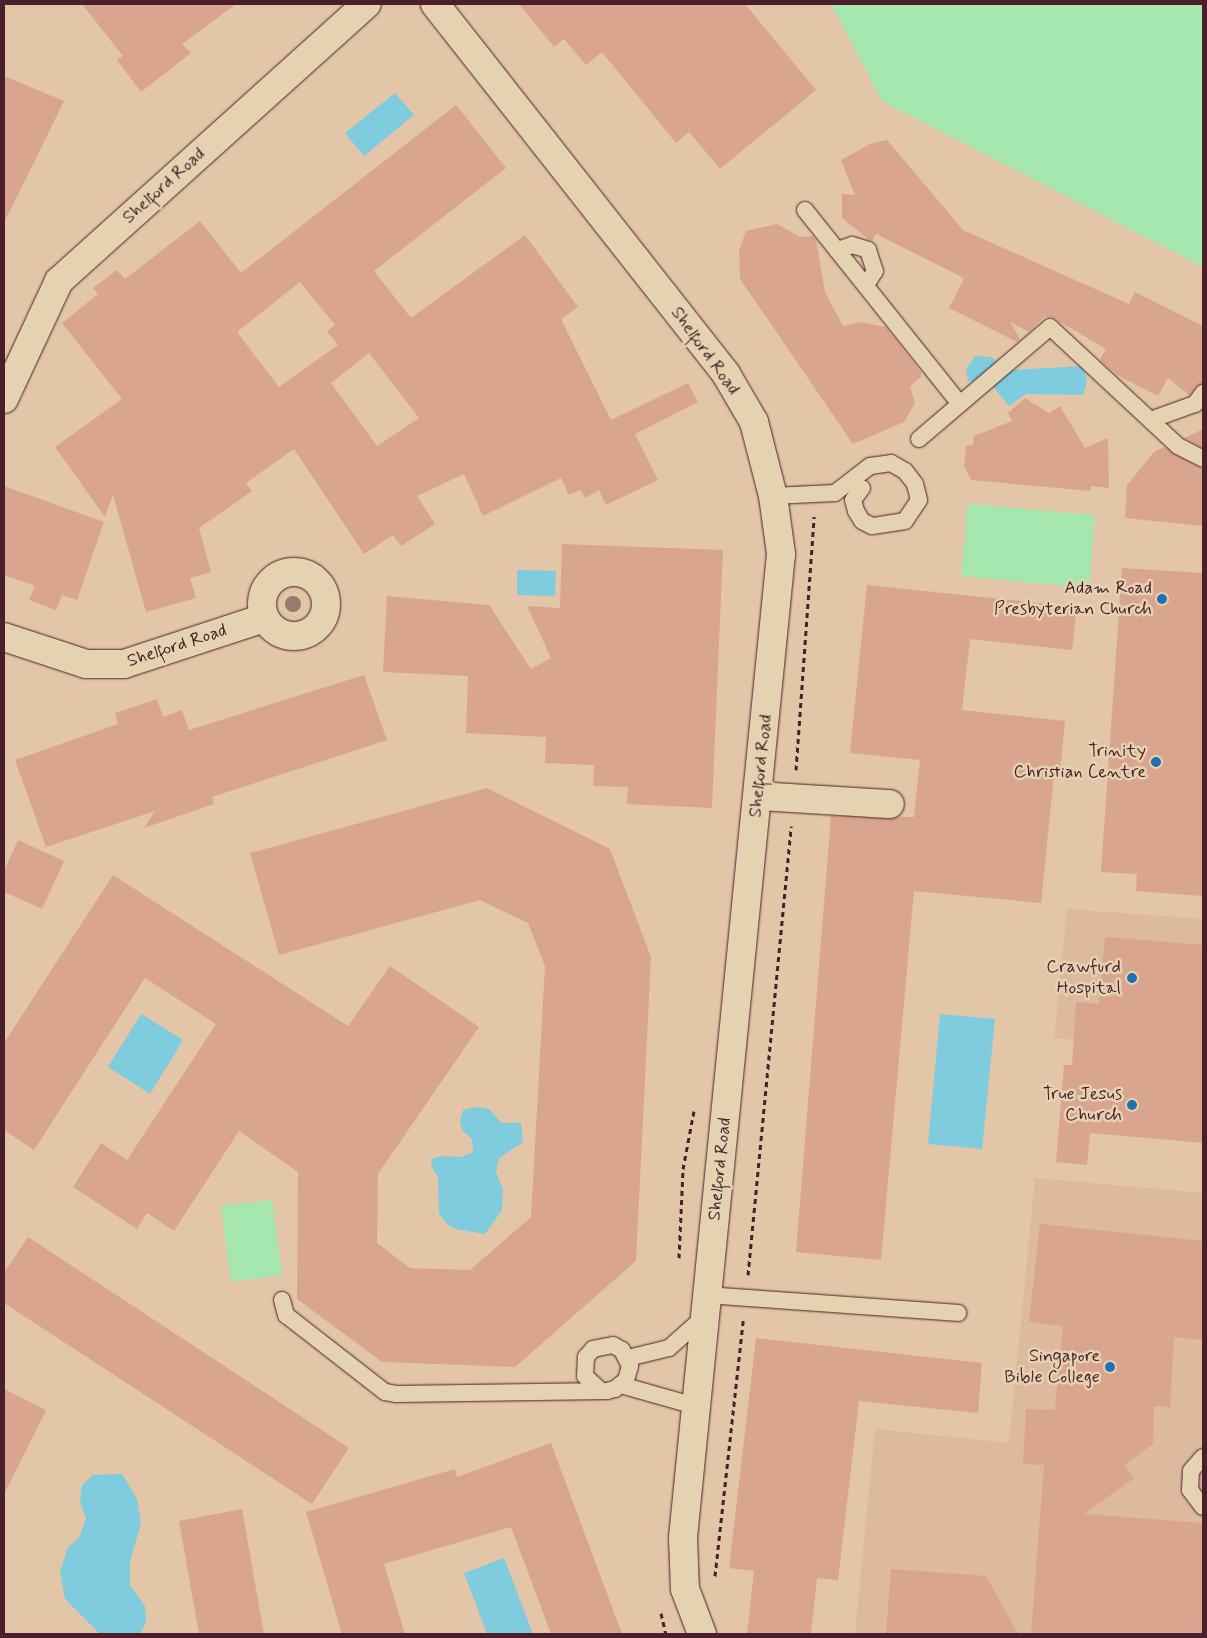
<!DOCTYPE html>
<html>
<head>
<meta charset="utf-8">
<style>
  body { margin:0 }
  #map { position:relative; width:1207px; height:1638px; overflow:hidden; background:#e3c6a7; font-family:Mynerve,sans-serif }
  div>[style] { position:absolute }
  .built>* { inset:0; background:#ddb99e }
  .green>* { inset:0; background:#a6e7b0 }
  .water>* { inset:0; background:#7fccde }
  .building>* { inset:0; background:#d9a58f }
  .path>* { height:3px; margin-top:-1.5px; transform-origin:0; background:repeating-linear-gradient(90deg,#4a1f2b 0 5px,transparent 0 9px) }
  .roads { filter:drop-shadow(0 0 1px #4a1f2b) drop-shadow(0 0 1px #4a1f2b) }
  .service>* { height:16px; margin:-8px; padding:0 8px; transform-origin:8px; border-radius:8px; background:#e5d2b0 }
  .minor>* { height:28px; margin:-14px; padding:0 14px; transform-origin:14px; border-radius:14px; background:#e5d2b0 }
  .minor>.ring { margin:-14px; padding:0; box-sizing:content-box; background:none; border:28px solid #e5d2b0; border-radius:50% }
  .trees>* { width:16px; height:16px; margin:-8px; border-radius:50%; background:#977b6e }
  .dots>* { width:14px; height:14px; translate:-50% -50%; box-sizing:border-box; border:2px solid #e5d2b0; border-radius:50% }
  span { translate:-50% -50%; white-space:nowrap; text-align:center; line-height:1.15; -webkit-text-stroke:5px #e5d2b0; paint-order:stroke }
  .street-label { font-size:18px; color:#4a1f2b }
  .poi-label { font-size:18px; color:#4a1f2b }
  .right { translate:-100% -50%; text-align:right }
  .frame { position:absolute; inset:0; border:5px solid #4a1f2b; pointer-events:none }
</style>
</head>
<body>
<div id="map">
  <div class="built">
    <div style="clip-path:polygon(1067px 909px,1203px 919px,1203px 1052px,1054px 1038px)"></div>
    <div style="clip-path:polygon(1035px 1178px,1203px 1193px,1203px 1634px,855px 1634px,875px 1429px,1009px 1443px)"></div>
  </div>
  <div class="green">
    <div style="clip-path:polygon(831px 4px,1199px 4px,1203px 7px,1203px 267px,882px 101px)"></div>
    <div style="clip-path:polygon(968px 504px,1095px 515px,1089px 588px,961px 576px)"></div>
    <div style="clip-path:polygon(272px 1200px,282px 1275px,231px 1282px,221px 1206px)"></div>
  </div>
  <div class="water">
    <div style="clip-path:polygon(395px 93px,414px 115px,364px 156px,345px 133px)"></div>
    <div style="clip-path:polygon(975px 356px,991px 357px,1010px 370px,1083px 366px,1087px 382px,1083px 395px,1026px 394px,1009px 406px,991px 384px,968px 381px,966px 369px)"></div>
    <div style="clip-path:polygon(517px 570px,556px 571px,555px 596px,517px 595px)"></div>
    <div style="clip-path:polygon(141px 1014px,183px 1040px,150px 1094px,108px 1067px)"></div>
    <div style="clip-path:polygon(940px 1014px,995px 1019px,982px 1149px,928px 1144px)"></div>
    <div style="clip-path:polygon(476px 1107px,489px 1109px,502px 1123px,521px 1123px,523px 1142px,499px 1158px,496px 1172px,503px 1190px,502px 1210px,485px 1234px,455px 1229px,447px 1224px,439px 1213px,438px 1177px,431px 1166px,432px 1159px,440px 1156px,461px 1157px,473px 1152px,472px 1139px,462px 1130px,460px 1121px,463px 1110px)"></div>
    <div style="clip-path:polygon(122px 1474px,137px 1499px,141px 1524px,130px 1561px,130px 1585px,145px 1606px,146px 1623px,140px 1634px,100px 1634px,65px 1599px,60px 1572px,68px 1547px,79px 1538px,86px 1519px,80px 1502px,82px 1485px,93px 1475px)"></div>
    <div style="clip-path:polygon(504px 1558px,533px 1634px,487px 1634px,464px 1573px)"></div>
  </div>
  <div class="building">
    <div style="clip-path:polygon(82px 4px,236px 4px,182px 44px,191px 53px,141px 92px,117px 60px,123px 56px)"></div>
    <div style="clip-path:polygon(519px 4px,745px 4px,816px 90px,720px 169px,689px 132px,676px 143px,602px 52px,586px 65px,564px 39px,554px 47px)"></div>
    <div style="clip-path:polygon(4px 76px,64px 101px,4px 223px)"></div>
    <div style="clip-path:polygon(evenodd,456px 105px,506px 168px,374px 271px,411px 318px,525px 235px,578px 307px,561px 319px,611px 420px,688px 383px,698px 402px,635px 434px,658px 480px,606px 505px,599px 490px,585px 498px,580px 490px,569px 495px,561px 478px,483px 516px,464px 474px,417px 496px,435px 524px,401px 546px,393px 535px,364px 554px,294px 449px,246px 483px,252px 491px,199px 528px,211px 572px,190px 578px,196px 598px,146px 612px,113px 495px,105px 517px,55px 447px,122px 399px,62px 323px,98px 294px,93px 288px,117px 270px,125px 279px,200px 221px,241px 273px,456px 105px,300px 282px,335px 325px,327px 331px,338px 345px,279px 387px,237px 332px,300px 282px,456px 105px,369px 353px,419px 418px,377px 446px,331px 383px,369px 353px)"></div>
    <div style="clip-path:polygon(887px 140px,963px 230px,1129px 304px,1135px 292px,1203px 326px,1203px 383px,1189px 395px,1168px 378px,1158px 396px,1117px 375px,1100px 360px,1106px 349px,1053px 318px,1044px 317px,1029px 332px,1010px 322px,1020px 339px,1017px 342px,949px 308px,964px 278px,876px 234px,872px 241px,868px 239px,842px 218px,842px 194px,855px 195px,841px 160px,870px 144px)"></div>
    <div style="clip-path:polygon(777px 224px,800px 237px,813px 236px,816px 240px,825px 292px,843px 326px,859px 322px,886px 327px,921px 372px,921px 377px,910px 386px,915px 403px,904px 422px,853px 444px,740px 279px,739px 251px,746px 231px)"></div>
    <div style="clip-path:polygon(1025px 398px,1049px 413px,1060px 406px,1085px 448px,1108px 438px,1109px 488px,1091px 486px,1091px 491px,971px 480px,964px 466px,966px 446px,973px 445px,974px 436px,1012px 421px,1008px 413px)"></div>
    <div style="clip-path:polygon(1203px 429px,1203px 448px,1184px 438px)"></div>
    <div style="clip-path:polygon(1164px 447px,1203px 469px,1203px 526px,1125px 518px,1127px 485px,1154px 452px)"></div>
    <div style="clip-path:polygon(4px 486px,104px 522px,77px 600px,62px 595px,56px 610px,29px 600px,35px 586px,4px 575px)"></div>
    <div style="clip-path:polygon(562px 544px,723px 550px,712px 808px,627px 804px,628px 787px,593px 786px,594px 765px,545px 763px,546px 737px,466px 733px,468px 676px,383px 672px,387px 596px,489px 605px,531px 669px,551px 658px,527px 606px,560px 608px)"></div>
    <div style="clip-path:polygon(1122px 568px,1203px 573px,1203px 896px,1136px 891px,1137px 874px,1101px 872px)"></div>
    <div style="clip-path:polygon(867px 585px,1077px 607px,1072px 650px,970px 639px,962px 710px,1065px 721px,1060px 775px,1054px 774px,1041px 903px,914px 891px,881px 1260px,796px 1252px,831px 816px,914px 817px,920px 760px,850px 753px)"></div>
    <div style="clip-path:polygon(364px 675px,387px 740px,212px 797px,214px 804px,144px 828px,155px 811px,46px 847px,15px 760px,118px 724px,115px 713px,157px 699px,163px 717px,182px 710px,189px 730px)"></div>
    <div style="clip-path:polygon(487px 788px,610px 849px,651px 957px,636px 1261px,515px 1367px,382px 1362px,297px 1299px,298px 1172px,239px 1131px,174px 1231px,147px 1213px,137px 1229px,73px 1187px,101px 1143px,127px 1160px,216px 1024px,145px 978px,34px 1150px,4px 1130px,4px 1043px,113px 875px,348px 1026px,390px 966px,479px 1027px,378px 1174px,377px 1243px,410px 1268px,470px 1270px,531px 1217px,545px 966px,528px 923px,480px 900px,279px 955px,250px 853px)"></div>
    <div style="clip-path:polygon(18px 840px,64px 861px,42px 909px,4px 892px,4px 871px)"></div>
    <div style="clip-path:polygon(1105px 937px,1203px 945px,1203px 1143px,1090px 1133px,1087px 1165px,1056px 1162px,1064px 1065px,1072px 1065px,1076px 1002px,1099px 1004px)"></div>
    <div style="clip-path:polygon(1040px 1224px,1203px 1241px,1203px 1340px,1174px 1337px,1170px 1407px,1154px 1406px,1153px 1444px,1124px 1465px,1134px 1478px,1084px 1514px,1203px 1523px,1203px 1634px,1031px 1634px,1044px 1465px,1023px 1464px,1026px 1409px,1055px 1410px,1063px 1326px,1029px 1322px)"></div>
    <div style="clip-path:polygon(28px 1237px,349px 1448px,312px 1504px,4px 1303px,4px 1273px)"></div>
    <div style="clip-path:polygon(756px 1338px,982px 1363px,978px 1413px,859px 1401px,838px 1580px,817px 1578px,811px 1634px,747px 1634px,754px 1571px,729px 1568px)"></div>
    <div style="clip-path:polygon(4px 1389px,46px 1410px,4px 1494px)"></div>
    <div style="clip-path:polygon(551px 1443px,622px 1634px,551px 1634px,511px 1527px,384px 1564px,405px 1634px,342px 1634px,306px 1512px,455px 1469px,457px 1477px)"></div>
    <div style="clip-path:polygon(242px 1509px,264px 1634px,199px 1634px,179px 1521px)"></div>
    <div style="clip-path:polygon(891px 1569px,986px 1576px,1018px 1634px,886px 1634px)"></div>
  </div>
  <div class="path">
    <div style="left:796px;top:770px;width:254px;rotate:-85.9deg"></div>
    <div style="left:679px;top:1258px;width:89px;rotate:-87.4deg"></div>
    <div style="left:683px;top:1169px;width:59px;rotate:-79.3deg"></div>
    <div style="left:748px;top:1275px;width:451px;rotate:-84.5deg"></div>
    <div style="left:715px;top:1576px;width:257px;rotate:-83.7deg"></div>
    <div style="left:661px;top:1613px;width:22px;rotate:77deg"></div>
  </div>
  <div class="roads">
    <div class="service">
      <div style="left:805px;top:210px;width:248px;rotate:51.4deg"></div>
      <div style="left:837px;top:250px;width:16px;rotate:-18deg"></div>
      <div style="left:852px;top:245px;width:17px;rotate:17deg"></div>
      <div style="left:868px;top:250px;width:22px;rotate:72deg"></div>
      <div style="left:875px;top:271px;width:17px;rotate:123deg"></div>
      <div style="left:1153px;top:419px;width:45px;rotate:-19.7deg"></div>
      <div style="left:1195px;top:404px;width:14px;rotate:-54deg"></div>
      <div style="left:919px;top:439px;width:172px;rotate:-40.5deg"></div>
      <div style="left:1050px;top:327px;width:175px;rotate:42.9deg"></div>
      <div style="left:1178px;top:446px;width:28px;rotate:27deg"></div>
      <div style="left:773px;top:496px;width:62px;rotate:-2.8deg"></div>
      <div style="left:835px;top:493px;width:44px;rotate:-37.6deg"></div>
      <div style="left:870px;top:466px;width:21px;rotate:-8deg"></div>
      <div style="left:891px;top:463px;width:16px;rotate:30deg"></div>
      <div style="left:905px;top:471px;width:16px;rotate:52deg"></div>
      <div style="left:915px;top:484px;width:16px;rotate:76deg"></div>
      <div style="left:919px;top:500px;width:25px;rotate:124deg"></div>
      <div style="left:905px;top:521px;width:33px;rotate:171deg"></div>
      <div style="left:872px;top:526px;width:11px;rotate:-153deg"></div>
      <div style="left:862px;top:521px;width:12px;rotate:-121deg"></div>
      <div style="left:856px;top:511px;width:11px;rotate:-105deg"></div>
      <div style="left:853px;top:500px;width:15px;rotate:-53deg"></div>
      <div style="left:707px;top:1295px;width:252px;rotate:4.1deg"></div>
      <div style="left:282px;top:1300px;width:16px;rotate:75deg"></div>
      <div style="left:286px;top:1315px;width:125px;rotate:37.9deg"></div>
      <div style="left:385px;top:1392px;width:11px;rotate:10deg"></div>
      <div style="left:396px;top:1394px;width:211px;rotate:-0.8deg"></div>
      <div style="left:607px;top:1391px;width:8px;rotate:-14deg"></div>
      <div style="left:615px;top:1389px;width:14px;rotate:-39deg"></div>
      <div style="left:626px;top:1380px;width:15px;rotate:-74deg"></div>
      <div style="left:630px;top:1366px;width:18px;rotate:-117deg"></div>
      <div style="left:622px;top:1350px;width:10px;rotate:-151deg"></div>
      <div style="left:613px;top:1345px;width:20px;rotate:169deg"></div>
      <div style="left:593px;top:1349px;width:11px;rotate:131deg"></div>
      <div style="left:586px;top:1357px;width:19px;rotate:93deg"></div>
      <div style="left:585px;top:1376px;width:21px;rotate:43deg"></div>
      <div style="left:628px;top:1358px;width:42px;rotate:-13.7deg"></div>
      <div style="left:669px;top:1348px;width:47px;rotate:-41.5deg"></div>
      <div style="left:621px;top:1385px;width:77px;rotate:15.8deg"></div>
      <div style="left:1203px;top:1457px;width:18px;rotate:131deg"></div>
      <div style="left:1191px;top:1471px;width:19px;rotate:93deg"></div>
      <div style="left:1190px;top:1490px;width:21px;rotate:53deg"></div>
    </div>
    <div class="minor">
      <div style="left:435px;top:4px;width:471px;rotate:51.8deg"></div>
      <div style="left:726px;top:374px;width:56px;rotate:59.7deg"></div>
      <div style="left:754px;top:422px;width:76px;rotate:75.6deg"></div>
      <div style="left:773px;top:496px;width:59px;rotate:82.1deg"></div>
      <div style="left:781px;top:554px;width:989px;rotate:95.69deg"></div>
      <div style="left:683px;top:1538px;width:51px;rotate:87.8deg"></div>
      <div style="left:685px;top:1589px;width:48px;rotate:69.3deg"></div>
      <div style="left:4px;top:399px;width:130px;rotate:-65deg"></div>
      <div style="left:59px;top:281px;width:414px;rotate:-42deg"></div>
      <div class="ring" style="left:262px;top:572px;width:36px;height:36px"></div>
      <div style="left:4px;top:637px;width:86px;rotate:18.2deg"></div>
      <div style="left:86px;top:664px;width:38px"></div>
      <div style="left:124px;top:664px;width:147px;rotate:-18.2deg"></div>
      <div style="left:758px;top:796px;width:132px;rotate:3.5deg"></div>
    </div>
  </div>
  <div class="trees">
    <div style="left:293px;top:604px"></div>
  </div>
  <div class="dots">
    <div style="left:1162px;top:599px;background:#1f6fb2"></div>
    <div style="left:1156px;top:762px;background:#1f6fb2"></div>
    <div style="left:1132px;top:978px;background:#1f6fb2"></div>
    <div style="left:1132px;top:1105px;background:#1f6fb2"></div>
    <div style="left:1110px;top:1367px;background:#1f6fb2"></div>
  </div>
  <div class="street-label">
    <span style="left:164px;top:186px;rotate:-42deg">Shelford Road</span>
    <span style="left:705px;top:351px;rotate:54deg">Shelford Road</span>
    <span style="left:177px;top:646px;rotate:-18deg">Shelford Road</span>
    <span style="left:761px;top:766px;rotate:-84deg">Shelford Road</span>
    <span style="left:720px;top:1169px;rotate:-84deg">Shelford Road</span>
  </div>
  <div class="poi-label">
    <span class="right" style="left:1152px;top:599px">Adam Road<br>Presbyterian Church</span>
    <span class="right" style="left:1146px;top:762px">Trinity<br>Christian Centre</span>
    <span class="right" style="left:1121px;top:978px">Crawfurd<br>Hospital</span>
    <span class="right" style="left:1122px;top:1105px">True Jesus<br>Church</span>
    <span class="right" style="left:1100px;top:1367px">Singapore<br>Bible College</span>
  </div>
  <div class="frame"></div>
</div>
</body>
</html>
